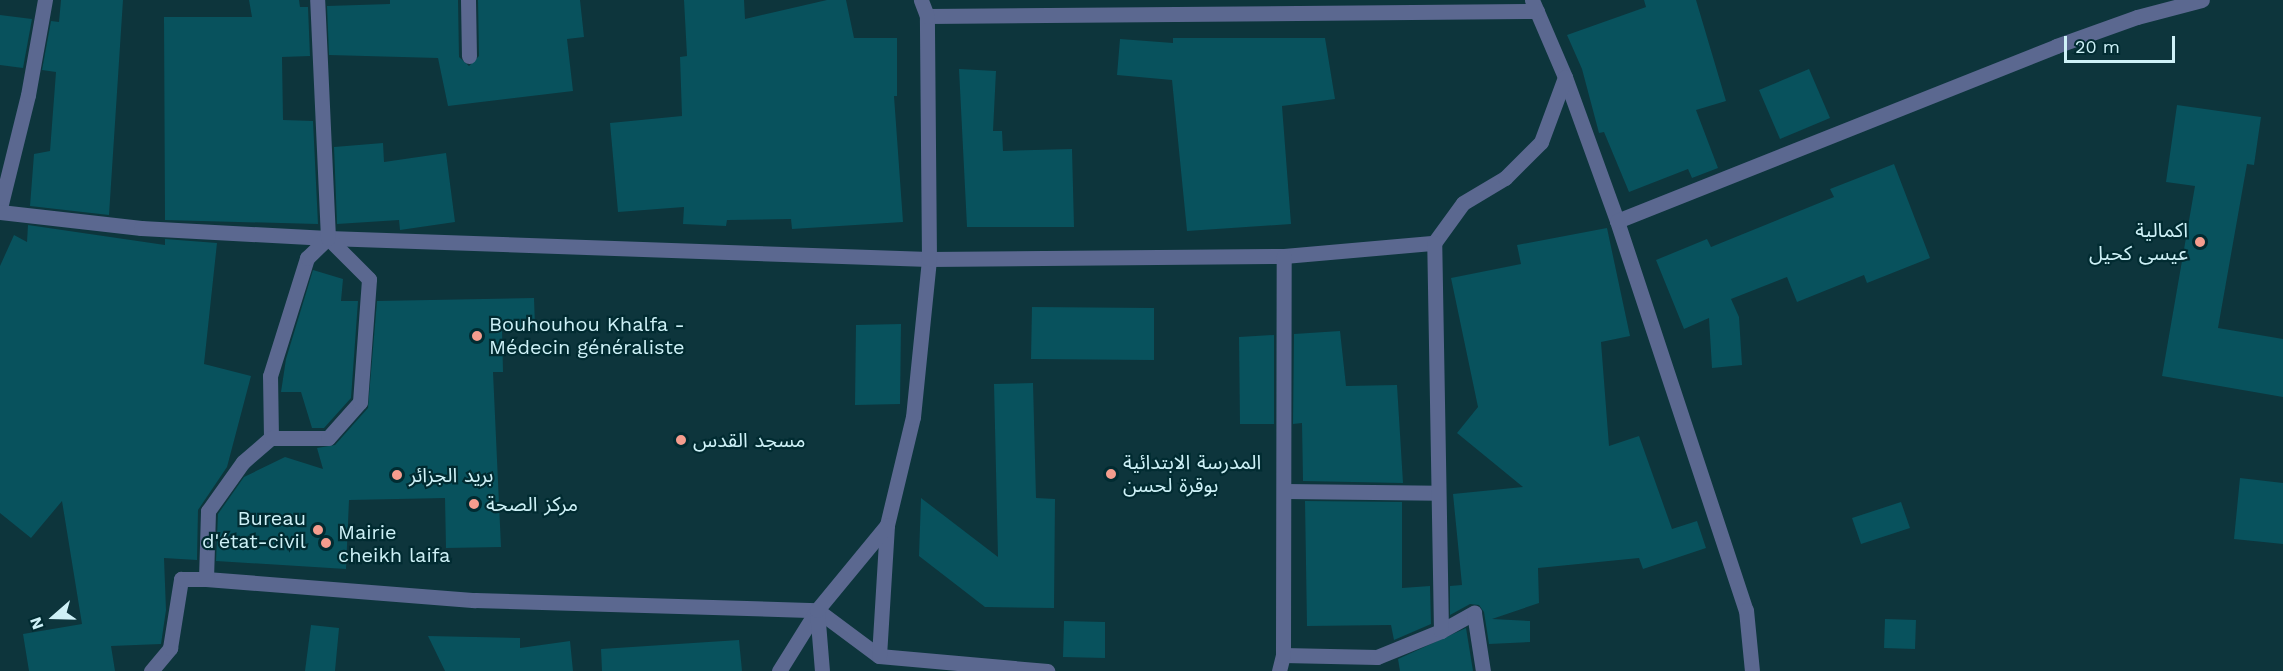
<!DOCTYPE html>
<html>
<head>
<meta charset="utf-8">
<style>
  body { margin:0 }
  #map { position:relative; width:2283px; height:671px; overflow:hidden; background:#0d353c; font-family:"Work Sans","Noto Sans Arabic",sans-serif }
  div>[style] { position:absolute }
  .building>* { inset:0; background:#08525d }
  .street>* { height:15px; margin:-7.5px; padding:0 7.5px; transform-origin:7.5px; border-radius:7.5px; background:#5b6890 }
  .dots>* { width:16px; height:16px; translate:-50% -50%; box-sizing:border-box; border:3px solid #012b31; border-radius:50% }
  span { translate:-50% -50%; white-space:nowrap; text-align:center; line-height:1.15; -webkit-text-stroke:4.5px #012b31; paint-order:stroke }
  .poi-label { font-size:20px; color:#cef1f7 }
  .right { translate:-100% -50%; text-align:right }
  .left { translate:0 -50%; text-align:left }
  .north { position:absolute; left:24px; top:587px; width:60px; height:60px; -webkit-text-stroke:4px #012b31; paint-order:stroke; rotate:250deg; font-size:16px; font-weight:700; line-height:24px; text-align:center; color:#cef1f7 }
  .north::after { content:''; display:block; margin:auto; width:21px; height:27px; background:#cef1f7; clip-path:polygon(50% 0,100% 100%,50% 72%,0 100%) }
  .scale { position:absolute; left:2064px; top:36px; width:111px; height:27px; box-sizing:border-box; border:3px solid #cef1f7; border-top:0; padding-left:8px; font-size:18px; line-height:21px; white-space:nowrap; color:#cef1f7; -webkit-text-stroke:4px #012b31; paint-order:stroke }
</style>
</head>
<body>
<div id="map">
  <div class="building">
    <div style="clip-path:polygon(61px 0,123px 0,109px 215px,30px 206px,34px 154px,50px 151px,56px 72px,42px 70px,51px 21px,59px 22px)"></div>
    <div style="clip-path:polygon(249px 0,299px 0,300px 7px,308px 7px,310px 56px,282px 57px,283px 120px,313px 121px,318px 224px,165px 220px,164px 17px,252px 17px)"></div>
    <div style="clip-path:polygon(390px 0,458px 0,459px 57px,469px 66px,479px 56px,478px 0,580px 0,584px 37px,567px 39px,573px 91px,448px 106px,438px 58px,329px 55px,327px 6px,390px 4px)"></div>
    <div style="clip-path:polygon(684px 0,744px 0,745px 19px,827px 0,846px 0,854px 38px,897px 38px,897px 96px,894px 96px,903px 222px,792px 229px,791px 219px,727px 220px,726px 226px,683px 224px,684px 207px,618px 212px,610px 123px,682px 116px,680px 57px,687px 56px)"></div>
    <div style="clip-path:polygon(1644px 0,1696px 0,1726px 101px,1696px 110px,1718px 168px,1692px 178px,1688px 169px,1629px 192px,1604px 132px,1599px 133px,1582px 69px,1567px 35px,1646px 7px)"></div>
    <div style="clip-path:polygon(0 15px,32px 19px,23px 68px,0 65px)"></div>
    <div style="clip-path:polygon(1173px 38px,1325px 38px,1335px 99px,1282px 106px,1291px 224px,1187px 231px,1172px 80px,1117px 75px,1120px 39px,1173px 43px)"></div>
    <div style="clip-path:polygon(959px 69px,996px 71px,993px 131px,1002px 131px,1003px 151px,1072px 149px,1074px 227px,967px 227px)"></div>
    <div style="clip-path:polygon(1809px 69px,1830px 118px,1780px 139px,1759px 90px)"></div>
    <div style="clip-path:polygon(2177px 105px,2261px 117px,2254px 165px,2247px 164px,2218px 328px,2283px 339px,2283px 397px,2162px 376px,2195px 186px,2166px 182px)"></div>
    <div style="clip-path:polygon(383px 143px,384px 162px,446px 153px,455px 222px,400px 230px,399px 220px,337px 224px,334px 147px)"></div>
    <div style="clip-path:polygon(1894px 164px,1930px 258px,1867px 283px,1864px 275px,1797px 302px,1787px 277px,1731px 299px,1739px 317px,1742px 365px,1712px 368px,1709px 318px,1684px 329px,1656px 260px,1707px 239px,1711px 247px,1834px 197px,1830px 189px)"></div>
    <div style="clip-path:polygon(28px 225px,165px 245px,165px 239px,217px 243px,204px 364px,251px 376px,227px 467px,198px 510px,197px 560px,164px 558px,166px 610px,161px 644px,111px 646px,115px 671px,29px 671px,23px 634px,82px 624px,62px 501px,31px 538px,0 513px,0 266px,14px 235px,27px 242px)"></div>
    <div style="clip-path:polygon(1607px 228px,1630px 336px,1601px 342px,1609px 446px,1639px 436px,1672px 529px,1697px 521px,1706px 548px,1643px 569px,1639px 558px,1538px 568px,1539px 603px,1492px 619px,1530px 621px,1530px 642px,1489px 644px,1484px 612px,1479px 605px,1470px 604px,1450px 615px,1450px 586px,1462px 585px,1453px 494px,1523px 487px,1457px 433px,1478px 407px,1451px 278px,1521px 264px,1517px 245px)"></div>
    <div style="clip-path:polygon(313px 270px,343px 279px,341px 301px,358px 301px,351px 398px,324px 428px,312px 428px,301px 392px,281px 392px,286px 359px)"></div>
    <div style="clip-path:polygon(534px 298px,535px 327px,502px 328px,503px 372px,493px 372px,501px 547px,446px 548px,445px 498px,349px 500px,346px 569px,216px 561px,218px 514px,244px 477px,285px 457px,323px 469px,317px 448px,335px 445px,368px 408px,377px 301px)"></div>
    <div style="clip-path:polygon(1032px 307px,1154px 308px,1154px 360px,1031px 359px)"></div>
    <div style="clip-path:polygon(901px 324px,900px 404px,855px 405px,856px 325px)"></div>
    <div style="clip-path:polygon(1340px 331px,1346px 386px,1397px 385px,1403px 483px,1303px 481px,1302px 423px,1293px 424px,1294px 334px)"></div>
    <div style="clip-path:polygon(1274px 335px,1274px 424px,1240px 424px,1239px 337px)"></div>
    <div style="clip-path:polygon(1033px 383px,1036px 498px,1055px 499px,1054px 608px,985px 607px,919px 556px,921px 498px,998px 557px,994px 384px)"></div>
    <div style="clip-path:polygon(2240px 478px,2283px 483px,2283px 544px,2234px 539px)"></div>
    <div style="clip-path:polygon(1305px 501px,1402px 502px,1402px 588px,1430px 586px,1431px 624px,1394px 640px,1391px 625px,1307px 626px)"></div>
    <div style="clip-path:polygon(1901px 502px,1910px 528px,1861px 544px,1852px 518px)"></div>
    <div style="clip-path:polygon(1885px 619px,1916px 620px,1915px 649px,1884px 648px)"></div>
    <div style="clip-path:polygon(1064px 621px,1105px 622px,1105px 658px,1063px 657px)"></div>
    <div style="clip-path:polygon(311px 625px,339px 628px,335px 671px,305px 671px)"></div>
    <div style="clip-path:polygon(1466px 628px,1473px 671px,1400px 671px,1398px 659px)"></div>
    <div style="clip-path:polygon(428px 636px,520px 638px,520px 648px,570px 641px,573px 671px,445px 671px)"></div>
    <div style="clip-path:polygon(739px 640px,742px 671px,602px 671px,601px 649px)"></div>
  </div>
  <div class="street">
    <div style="left:468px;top:0;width:56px;rotate:89deg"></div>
    <div style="left:1532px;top:0;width:84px;rotate:66.8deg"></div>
    <div style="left:1565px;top:77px;width:153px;rotate:70.1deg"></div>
    <div style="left:1617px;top:221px;width:410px;rotate:71.7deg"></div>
    <div style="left:1746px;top:610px;width:61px;rotate:84.4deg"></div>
    <div style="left:927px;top:16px;width:610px;rotate:-0.47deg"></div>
    <div style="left:0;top:208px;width:116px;rotate:-76.1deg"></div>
    <div style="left:28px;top:95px;width:97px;rotate:-79.9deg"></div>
    <div style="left:0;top:212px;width:142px;rotate:6.5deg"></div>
    <div style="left:141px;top:228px;width:187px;rotate:3.1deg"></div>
    <div style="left:328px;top:238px;width:601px;rotate:2deg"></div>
    <div style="left:929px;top:259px;width:355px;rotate:-0.5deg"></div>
    <div style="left:1284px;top:256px;width:151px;rotate:-5deg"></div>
    <div style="left:1434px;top:243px;width:49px;rotate:-54.1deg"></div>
    <div style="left:1463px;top:203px;width:49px;rotate:-30.8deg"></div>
    <div style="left:1505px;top:178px;width:51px;rotate:-45deg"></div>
    <div style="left:1541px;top:142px;width:69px;rotate:-69.7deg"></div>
    <div style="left:1617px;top:221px;width:473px;rotate:-21.7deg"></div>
    <div style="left:2056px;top:46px;width:86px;rotate:-19.7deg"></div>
    <div style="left:2137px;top:17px;width:67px;rotate:-14.7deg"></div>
    <div style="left:271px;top:438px;width:62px;rotate:-90.9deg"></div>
    <div style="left:270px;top:376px;width:124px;rotate:-72.6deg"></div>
    <div style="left:307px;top:258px;width:29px;rotate:-44deg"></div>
    <div style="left:1285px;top:491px;width:153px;rotate:0.7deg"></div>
    <div style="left:206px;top:579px;width:270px;rotate:4.5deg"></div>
    <div style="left:475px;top:600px;width:342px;rotate:1.7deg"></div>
    <div style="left:817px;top:610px;width:77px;rotate:36.6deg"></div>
    <div style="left:879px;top:656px;width:169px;rotate:5.1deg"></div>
    <div style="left:1441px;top:631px;width:38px;rotate:-29deg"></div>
    <div style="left:1474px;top:613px;width:59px;rotate:81.2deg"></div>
    <div style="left:1283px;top:655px;width:94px;rotate:1.2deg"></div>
    <div style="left:1377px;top:657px;width:69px;rotate:-22.1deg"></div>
    <div style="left:1441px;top:631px;width:388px;rotate:-91deg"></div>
    <div style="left:879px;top:656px;width:131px;rotate:-86.5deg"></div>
    <div style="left:887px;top:525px;width:111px;rotate:-76.5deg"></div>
    <div style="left:913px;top:417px;width:159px;rotate:-84.2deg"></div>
    <div style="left:929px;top:259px;width:243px;rotate:-90.5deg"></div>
    <div style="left:927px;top:16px;width:17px;rotate:-111deg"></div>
    <div style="left:151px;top:671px;width:30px;rotate:-50deg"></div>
    <div style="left:170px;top:648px;width:70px;rotate:-80.9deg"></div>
    <div style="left:181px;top:579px;width:25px"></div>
    <div style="left:206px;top:579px;width:68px;rotate:-88.3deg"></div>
    <div style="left:208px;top:511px;width:60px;rotate:-54.5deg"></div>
    <div style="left:243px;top:462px;width:37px;rotate:-41deg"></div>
    <div style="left:271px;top:438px;width:57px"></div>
    <div style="left:328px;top:438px;width:48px;rotate:-48.4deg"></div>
    <div style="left:360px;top:402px;width:123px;rotate:-85.8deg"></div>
    <div style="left:369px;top:279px;width:58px;rotate:-135deg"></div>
    <div style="left:328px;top:238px;width:238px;rotate:-92.6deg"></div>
    <div style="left:779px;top:671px;width:72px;rotate:-58.1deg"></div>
    <div style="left:822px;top:671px;width:61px;rotate:-94.7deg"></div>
    <div style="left:817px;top:610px;width:110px;rotate:-50.5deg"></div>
    <div style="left:1279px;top:671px;width:16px;rotate:-76deg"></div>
    <div style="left:1283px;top:655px;width:399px;rotate:-89.9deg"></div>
  </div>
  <div class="dots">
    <div style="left:2200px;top:242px;background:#f59d8e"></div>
    <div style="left:477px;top:336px;background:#f59d8e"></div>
    <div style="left:681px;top:440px;background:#f59d8e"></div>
    <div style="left:1111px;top:474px;background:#f59d8e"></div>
    <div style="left:397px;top:475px;background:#f59d8e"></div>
    <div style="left:474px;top:504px;background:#f59d8e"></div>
    <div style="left:318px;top:530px;background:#f59d8e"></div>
    <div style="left:326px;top:543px;background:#f59d8e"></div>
  </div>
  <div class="poi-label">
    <span class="right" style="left:2188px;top:242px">اكمالية<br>عيسى كحيل</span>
    <span class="left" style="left:489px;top:336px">Bouhouhou Khalfa -<br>Médecin généraliste</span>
    <span class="left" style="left:693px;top:440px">مسجد القدس</span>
    <span class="left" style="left:1123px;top:474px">المدرسة الابتدائية<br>بوقرة لحسن</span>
    <span class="left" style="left:409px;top:475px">بريد الجزائر</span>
    <span class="left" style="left:486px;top:504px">مركز الصحة</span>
    <span class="right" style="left:306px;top:530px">Bureau<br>d'état-civil</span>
    <span class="left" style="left:338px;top:544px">Mairie<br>cheikh laifa</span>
  </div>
  <div class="north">N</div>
  <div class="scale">20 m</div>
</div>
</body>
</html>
